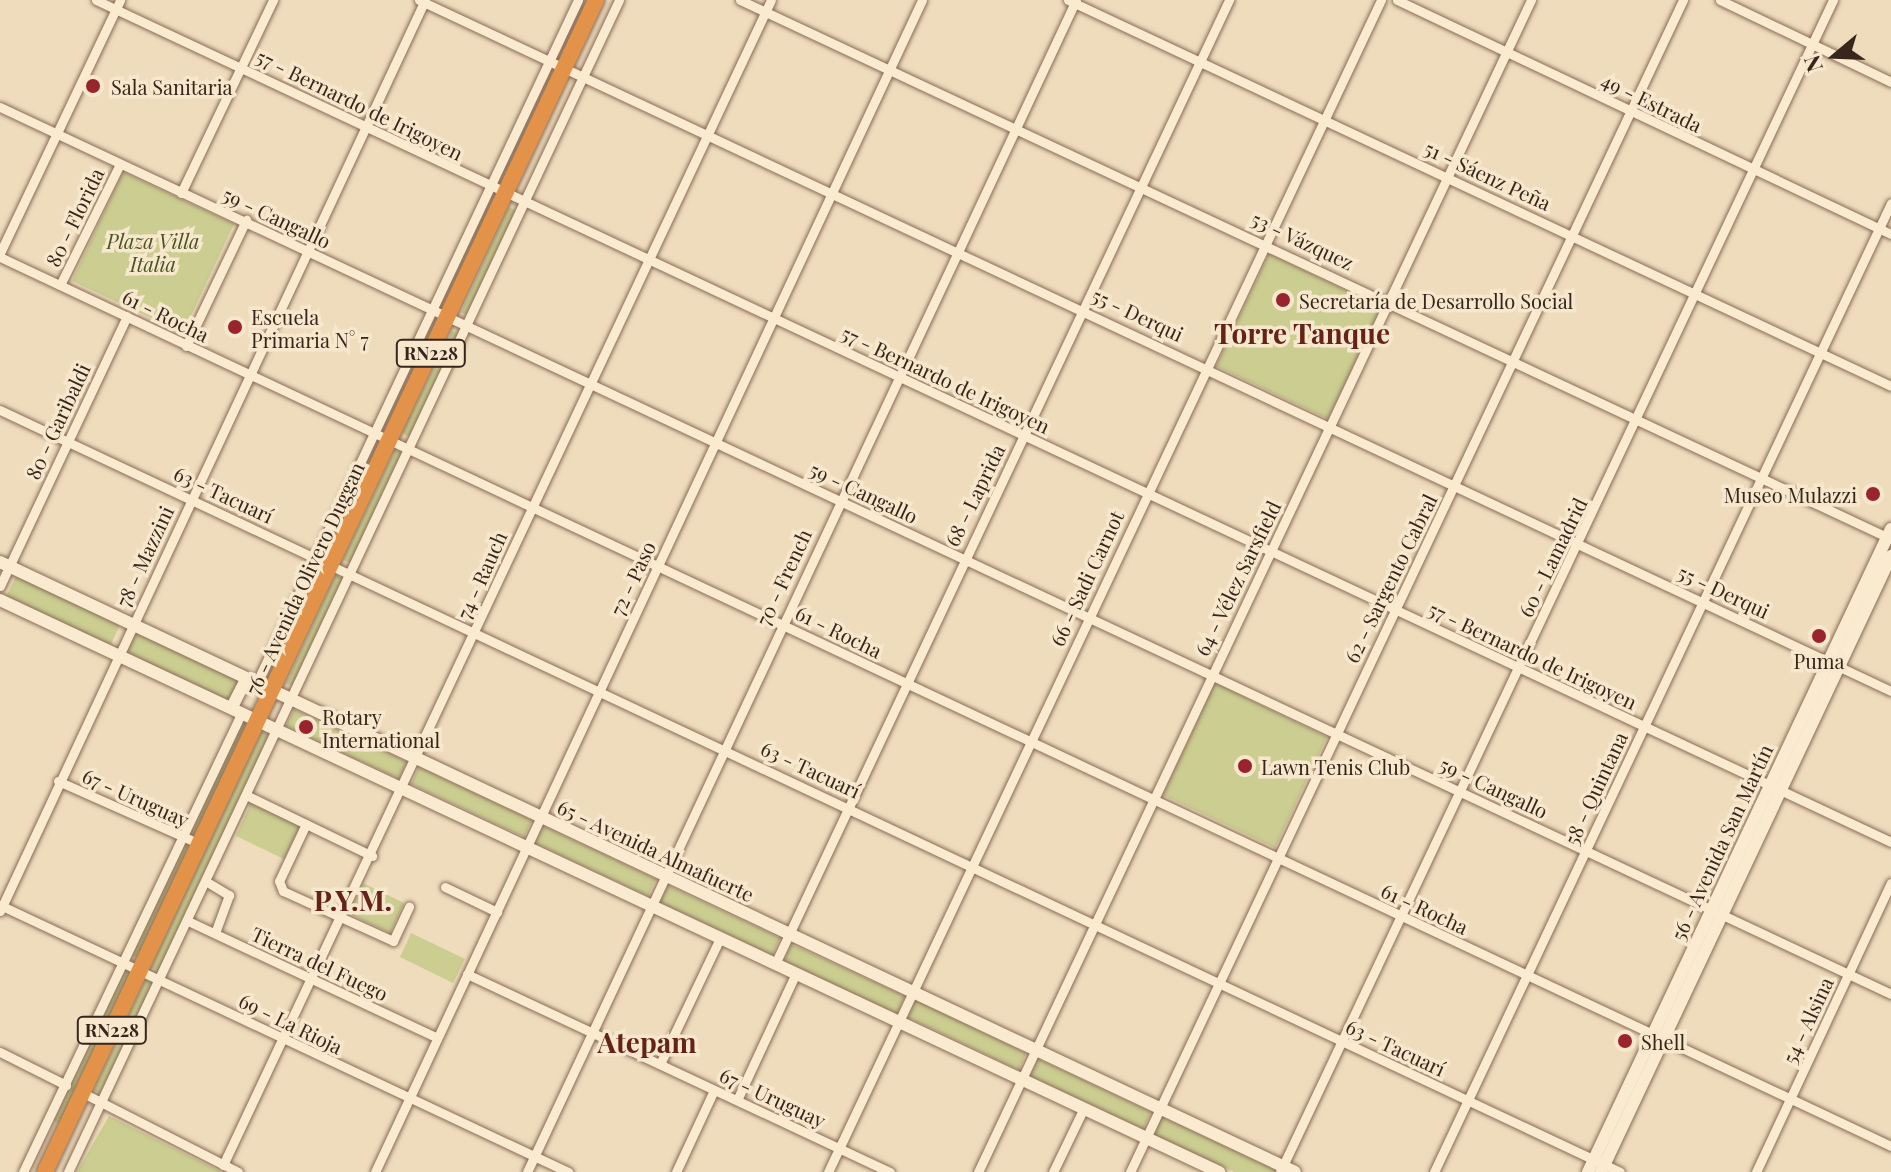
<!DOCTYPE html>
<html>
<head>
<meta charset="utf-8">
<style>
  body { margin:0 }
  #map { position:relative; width:1891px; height:1172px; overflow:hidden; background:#efdcbd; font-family:"Playfair Display",serif }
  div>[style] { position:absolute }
  .green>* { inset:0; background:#cbcd91 }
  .roads { filter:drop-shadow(0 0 2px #886c56) drop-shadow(0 0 2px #886c56) }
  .street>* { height:9px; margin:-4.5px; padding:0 4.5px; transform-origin:4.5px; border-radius:4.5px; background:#faead0 }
  .secondary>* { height:12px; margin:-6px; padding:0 6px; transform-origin:6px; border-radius:6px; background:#faead0 }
  .highway>* { height:16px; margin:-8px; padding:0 8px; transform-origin:8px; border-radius:8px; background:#e39349 }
  .dots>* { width:22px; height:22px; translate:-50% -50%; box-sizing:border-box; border:4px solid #f6e7cd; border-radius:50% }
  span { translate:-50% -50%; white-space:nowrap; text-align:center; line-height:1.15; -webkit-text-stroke:7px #f6e7cd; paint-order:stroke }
  .shield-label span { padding:2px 6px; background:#f6e7cd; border:2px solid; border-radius:6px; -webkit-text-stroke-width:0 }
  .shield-label { font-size:18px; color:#36261b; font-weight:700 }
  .poi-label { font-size:20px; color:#36261b }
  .left { translate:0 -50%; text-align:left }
  .right { translate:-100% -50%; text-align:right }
  .street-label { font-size:20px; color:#36261b }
  .park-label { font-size:20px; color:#4b5321; font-style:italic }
  .district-label { font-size:28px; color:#642319; font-weight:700 }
  .north { position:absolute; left:1795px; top:16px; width:80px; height:80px; -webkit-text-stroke:6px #f6e7cd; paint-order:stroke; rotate:251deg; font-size:22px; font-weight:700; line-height:32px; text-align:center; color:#36261b }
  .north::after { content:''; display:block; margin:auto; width:28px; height:36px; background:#36261b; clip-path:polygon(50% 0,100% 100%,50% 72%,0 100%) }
</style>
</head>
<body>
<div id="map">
  <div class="green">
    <div style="clip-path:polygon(123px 172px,234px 224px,183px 333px,72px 281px)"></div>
    <div style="clip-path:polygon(509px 207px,518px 212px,469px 316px,461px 312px)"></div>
    <div style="clip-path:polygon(1269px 254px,1381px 307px,1328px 419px,1216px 366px)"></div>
    <div style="clip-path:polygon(452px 331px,460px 335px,410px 437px,402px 433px)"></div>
    <div style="clip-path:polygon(395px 450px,403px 454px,351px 563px,343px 560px)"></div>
    <div style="clip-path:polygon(336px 575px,345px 580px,296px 688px,286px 683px)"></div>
    <div style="clip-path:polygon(16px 576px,120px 625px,110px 646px,6px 597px)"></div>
    <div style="clip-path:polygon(135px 631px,239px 681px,229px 702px,125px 652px)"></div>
    <div style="clip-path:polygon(1215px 683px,1327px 737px,1275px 848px,1163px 795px)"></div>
    <div style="clip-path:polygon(294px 709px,407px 762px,399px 779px,286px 726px)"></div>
    <div style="clip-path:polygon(244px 720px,251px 723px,196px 837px,189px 834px)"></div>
    <div style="clip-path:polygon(262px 731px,270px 735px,159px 971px,151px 967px)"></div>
    <div style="clip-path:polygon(419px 767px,532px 820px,524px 837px,411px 784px)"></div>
    <div style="clip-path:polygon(251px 803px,300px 826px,284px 859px,236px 836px)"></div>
    <div style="clip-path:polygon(543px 826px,656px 879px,648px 896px,535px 843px)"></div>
    <div style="clip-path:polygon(184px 844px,191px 848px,138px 958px,131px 955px)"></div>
    <div style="clip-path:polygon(363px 883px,404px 903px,390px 933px,349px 914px)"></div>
    <div style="clip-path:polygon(667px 885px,780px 938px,772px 955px,659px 902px)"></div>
    <div style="clip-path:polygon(411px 933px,465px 959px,453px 983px,400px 957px)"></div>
    <div style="clip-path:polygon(791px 944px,905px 996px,897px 1014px,784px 961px)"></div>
    <div style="clip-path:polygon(125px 969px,132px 973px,60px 1124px,52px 1120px)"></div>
    <div style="clip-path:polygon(146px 979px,154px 983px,100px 1094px,94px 1090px)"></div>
    <div style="clip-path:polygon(915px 1000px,1026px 1053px,1019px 1070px,907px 1017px)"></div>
    <div style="clip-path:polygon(1038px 1059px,1151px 1112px,1143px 1129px,1030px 1076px)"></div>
    <div style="clip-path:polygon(109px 1116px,222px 1172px,77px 1172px)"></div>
    <div style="clip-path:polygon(1162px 1117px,1275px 1170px,1275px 1172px,1234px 1172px,1154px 1135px)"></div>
  </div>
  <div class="roads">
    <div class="street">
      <div style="left:96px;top:0;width:1983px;rotate:25.13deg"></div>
      <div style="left:419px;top:0;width:1626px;rotate:25.15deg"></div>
      <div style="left:740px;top:0;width:1271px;rotate:25.09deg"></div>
      <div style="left:1068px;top:0;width:909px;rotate:25.13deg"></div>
      <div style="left:1397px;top:0;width:547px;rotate:25.35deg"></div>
      <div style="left:1720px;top:0;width:190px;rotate:25.6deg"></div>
      <div style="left:0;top:107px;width:2089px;rotate:25.13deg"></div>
      <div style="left:181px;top:193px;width:214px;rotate:-64.5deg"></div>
      <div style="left:0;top:253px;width:280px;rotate:-64.6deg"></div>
      <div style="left:0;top:257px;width:2090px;rotate:25.18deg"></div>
      <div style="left:60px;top:285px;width:135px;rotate:-63.6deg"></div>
      <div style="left:186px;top:346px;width:140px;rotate:-64.5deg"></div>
      <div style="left:0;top:410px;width:1790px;rotate:25.19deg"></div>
      <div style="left:0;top:586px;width:298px;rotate:-64.8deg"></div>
      <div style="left:256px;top:684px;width:756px;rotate:-64.79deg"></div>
      <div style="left:58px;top:781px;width:155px;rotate:23.9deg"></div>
      <div style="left:248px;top:796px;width:138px;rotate:25.8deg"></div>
      <div style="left:306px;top:824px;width:63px;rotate:115.3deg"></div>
      <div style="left:279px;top:881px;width:11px;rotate:68deg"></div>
      <div style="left:283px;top:891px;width:121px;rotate:24.4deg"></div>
      <div style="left:393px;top:941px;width:38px;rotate:-65deg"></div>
      <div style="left:207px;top:882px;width:26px;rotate:31deg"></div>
      <div style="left:229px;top:895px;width:40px;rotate:110.2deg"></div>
      <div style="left:445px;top:887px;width:58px;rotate:25.7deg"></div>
      <div style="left:0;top:905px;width:628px;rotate:25.18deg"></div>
      <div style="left:0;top:911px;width:1005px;rotate:-64.99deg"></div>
      <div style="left:188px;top:921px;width:274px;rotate:25.1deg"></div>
      <div style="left:775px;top:964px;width:1066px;rotate:-64.78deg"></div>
      <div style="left:467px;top:974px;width:467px;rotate:25.1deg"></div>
      <div style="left:0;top:1052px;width:74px;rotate:26.6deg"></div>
      <div style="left:660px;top:1064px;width:140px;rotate:-64.5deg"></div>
      <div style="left:83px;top:1093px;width:174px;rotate:27deg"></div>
      <div style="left:738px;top:1098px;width:136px;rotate:-65.1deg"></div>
      <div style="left:223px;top:1165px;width:1287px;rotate:-64.81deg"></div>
      <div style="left:23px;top:1172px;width:509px;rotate:-64.54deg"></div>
      <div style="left:68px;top:1172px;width:1295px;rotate:-64.82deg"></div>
      <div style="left:375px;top:1172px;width:1293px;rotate:-64.98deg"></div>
      <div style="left:527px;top:1172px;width:1294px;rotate:-64.9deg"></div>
      <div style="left:676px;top:1172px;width:90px;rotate:-65.1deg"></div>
      <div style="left:828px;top:1172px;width:1296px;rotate:-64.74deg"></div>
      <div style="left:978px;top:1172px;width:1296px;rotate:-64.74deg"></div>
      <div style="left:1053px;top:1172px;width:71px;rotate:-64.2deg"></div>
      <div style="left:1130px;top:1172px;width:1296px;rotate:-64.74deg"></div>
      <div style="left:1280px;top:1172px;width:1296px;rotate:-64.74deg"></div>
      <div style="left:1434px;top:1172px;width:1071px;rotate:-64.75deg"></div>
      <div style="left:1756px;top:1172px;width:319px;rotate:-65deg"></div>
    </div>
    <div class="secondary">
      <div style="left:0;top:562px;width:1431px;rotate:25.22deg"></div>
      <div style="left:0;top:600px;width:1347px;rotate:25.14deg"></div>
      <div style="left:232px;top:707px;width:31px;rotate:-63deg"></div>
      <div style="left:1588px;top:1172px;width:711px;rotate:-64.77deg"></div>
      <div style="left:1601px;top:1172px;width:681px;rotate:-64.79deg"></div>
    </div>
    <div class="highway">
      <div style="left:45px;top:1172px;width:1295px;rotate:-64.82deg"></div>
    </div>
  </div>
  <div class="dots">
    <div style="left:93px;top:86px;background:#99242e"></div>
    <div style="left:1283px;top:300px;background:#99242e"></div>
    <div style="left:235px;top:327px;background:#99242e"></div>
    <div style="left:1873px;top:494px;background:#99242e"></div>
    <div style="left:1819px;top:636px;background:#99242e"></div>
    <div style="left:306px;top:727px;background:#99242e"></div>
    <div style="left:1245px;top:766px;background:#99242e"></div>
    <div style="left:1625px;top:1041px;background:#99242e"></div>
  </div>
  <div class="shield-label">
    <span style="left:431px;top:353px">RN228</span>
    <span style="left:112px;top:1030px">RN228</span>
  </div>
  <div class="poi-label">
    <span class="left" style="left:111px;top:86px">Sala Sanitaria</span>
    <span class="left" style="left:1299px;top:300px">Secretaría de Desarrollo Social</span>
    <span class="left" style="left:251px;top:328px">Escuela<br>Primaria N° 7</span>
    <span class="right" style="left:1857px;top:494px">Museo Mulazzi</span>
    <span style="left:1819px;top:660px">Puma</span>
    <span class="left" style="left:322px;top:728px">Rotary<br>International</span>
    <span class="left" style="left:1261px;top:766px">Lawn Tenis Club</span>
    <span class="left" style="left:1641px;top:1041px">Shell</span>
  </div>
  <div class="street-label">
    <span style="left:1652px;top:102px;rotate:26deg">49 - Estrada</span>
    <span style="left:360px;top:104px;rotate:26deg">57 - Bernardo de Irigoyen</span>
    <span style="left:1488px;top:175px;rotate:25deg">51 - Sáenz Peña</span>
    <span style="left:74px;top:217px;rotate:-64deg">80 - Florida</span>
    <span style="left:277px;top:217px;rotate:25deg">59 - Cangallo</span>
    <span style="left:1303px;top:240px;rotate:25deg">53 - Vázquez</span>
    <span style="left:1138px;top:314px;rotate:25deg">55 - Derqui</span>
    <span style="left:166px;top:315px;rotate:26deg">61 - Rocha</span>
    <span style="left:946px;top:379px;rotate:25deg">57 - Bernardo de Irigoyen</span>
    <span style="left:57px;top:421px;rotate:-65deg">80 - Garibaldi</span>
    <span style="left:864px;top:492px;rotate:25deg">59 - Cangallo</span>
    <span style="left:224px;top:494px;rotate:25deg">63 - Tacuarí</span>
    <span style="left:974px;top:495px;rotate:-64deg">68 - Laprida</span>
    <span style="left:144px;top:556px;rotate:-65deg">78 - Mazzini</span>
    <span style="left:1552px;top:557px;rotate:-64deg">60 - Lamadrid</span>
    <span style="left:481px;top:575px;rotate:-66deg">74 - Rauch</span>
    <span style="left:783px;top:577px;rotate:-65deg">70 - French</span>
    <span style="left:304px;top:578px;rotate:-65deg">76 - Avenida Olivero Duggan</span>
    <span style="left:632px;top:578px;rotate:-65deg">72 - Paso</span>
    <span style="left:1086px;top:578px;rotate:-65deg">66 - Sadi Carnot</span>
    <span style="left:1237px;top:578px;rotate:-64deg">64 - Vélez Sarsfield</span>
    <span style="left:1390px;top:578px;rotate:-64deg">62 - Sargento Cabral</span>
    <span style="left:1724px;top:591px;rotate:25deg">55 - Derqui</span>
    <span style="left:839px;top:631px;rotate:26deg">61 - Rocha</span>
    <span style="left:1533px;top:655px;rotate:25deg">57 - Bernardo de Irigoyen</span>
    <span style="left:811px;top:769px;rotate:25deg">63 - Tacuarí</span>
    <span style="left:1494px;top:787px;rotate:25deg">59 - Cangallo</span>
    <span style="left:1595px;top:788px;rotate:-65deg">58 - Quintana</span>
    <span style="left:136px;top:797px;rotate:24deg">67 - Uruguay</span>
    <span style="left:1721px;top:842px;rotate:-65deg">56 - Avenida San Martín</span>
    <span style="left:656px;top:850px;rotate:25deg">65 - Avenida Almafuerte</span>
    <span style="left:1425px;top:908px;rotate:25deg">61 - Rocha</span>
    <span style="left:320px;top:963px;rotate:25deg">Tierra del Fuego</span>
    <span style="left:1807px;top:1020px;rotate:-65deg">54 - Alsina</span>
    <span style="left:291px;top:1023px;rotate:26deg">69 - La Rioja</span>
    <span style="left:1396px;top:1047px;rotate:25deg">63 - Tacuarí</span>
    <span style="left:773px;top:1097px;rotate:25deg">67 - Uruguay</span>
  </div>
  <div class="park-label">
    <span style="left:153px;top:252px">Plaza Villa<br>Italia</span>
  </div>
  <div class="district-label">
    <span style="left:1302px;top:333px">Torre Tanque</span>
    <span style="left:353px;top:900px">P.Y.M.</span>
    <span style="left:647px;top:1042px">Atepam</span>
  </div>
  <div class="north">N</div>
</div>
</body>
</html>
